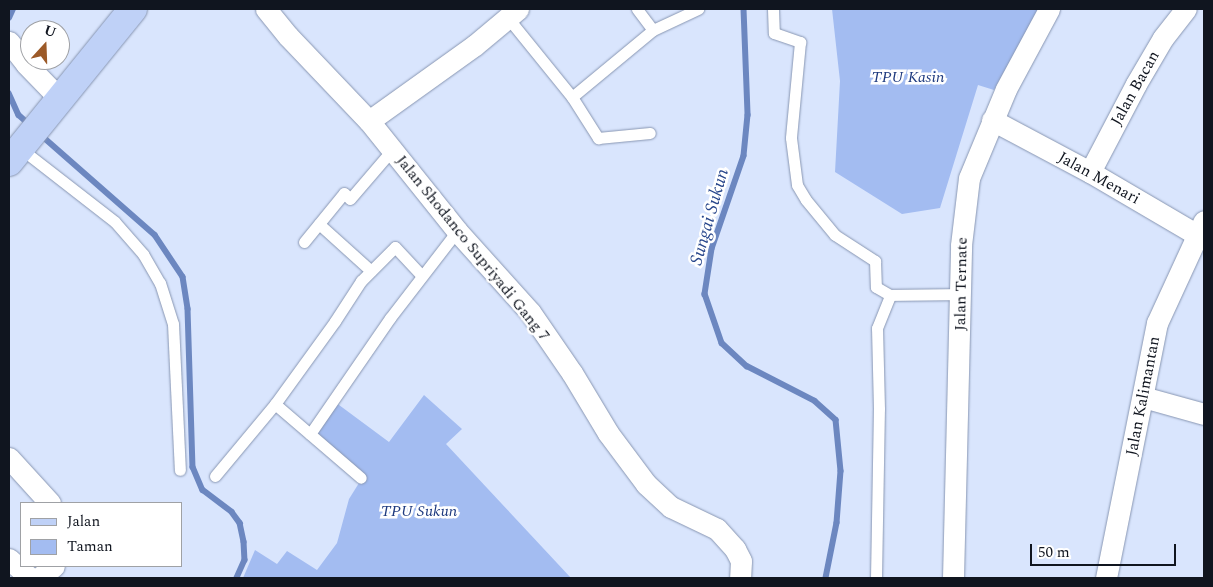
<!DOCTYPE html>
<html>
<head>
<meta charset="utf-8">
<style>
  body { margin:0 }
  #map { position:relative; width:1213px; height:587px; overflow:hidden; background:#d9e5fd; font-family:Spectral,serif }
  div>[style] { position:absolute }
  .green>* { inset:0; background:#a3bcf1 }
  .stream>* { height:5.5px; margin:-2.75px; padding:0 2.75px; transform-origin:2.75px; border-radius:2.75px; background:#6c87c0 }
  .roads { filter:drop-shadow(0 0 1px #8896b2) drop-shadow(0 0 1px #8896b2) }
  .service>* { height:11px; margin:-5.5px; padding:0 5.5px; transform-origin:5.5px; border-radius:5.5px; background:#fff }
  .minor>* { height:21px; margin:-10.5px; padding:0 10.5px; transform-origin:10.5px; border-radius:10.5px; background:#fff }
  .primary>* { height:28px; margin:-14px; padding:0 14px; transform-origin:14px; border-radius:14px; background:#bfd1f7 }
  span { translate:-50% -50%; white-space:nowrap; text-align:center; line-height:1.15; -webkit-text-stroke:5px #fff; paint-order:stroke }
  .park-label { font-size:16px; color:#1e3a7f; font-style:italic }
  .street-label { font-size:16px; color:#10151f }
  .water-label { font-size:18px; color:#28468b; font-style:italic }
  .frame { position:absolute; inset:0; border:10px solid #10151f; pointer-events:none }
  .legend { position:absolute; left:20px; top:502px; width:162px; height:65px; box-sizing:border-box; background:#fff; border:1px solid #9fa1a5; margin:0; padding:6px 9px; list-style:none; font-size:15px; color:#10151f }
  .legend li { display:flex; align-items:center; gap:10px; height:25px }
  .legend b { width:25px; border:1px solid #9fa1a5 }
  .north { position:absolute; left:20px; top:20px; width:50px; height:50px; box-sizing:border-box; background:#fff; border:1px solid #9fa1a5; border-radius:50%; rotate:20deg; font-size:14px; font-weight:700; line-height:20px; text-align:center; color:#10151f }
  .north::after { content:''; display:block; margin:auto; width:18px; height:22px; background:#9c5a28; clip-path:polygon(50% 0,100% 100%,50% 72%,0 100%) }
  .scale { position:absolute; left:1030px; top:544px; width:146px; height:22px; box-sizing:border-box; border:2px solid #10151f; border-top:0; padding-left:6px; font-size:15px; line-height:18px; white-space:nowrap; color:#10151f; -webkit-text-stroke:4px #fff; paint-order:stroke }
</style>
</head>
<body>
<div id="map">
  <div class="green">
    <div style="clip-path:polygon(832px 9px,1039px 9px,994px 90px,978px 85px,940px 208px,902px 214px,835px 172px,840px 81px)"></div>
    <div style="clip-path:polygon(424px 395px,462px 429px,446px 444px,571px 578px,243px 578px,255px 550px,277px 564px,287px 551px,317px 570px,337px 543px,349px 499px,364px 475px,315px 431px,335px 402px,389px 442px)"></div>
  </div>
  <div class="stream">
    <div style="left:744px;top:9px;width:106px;rotate:87.8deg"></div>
    <div style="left:748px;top:115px;width:41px;rotate:95.6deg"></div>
    <div style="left:744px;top:156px;width:98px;rotate:109deg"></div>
    <div style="left:712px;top:249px;width:46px;rotate:98.8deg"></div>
    <div style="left:705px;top:294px;width:52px;rotate:70.9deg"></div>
    <div style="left:722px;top:343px;width:34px;rotate:43deg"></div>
    <div style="left:747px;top:366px;width:76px;rotate:27.2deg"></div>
    <div style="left:815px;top:401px;width:28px;rotate:42deg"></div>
    <div style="left:836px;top:420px;width:51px;rotate:84.4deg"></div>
    <div style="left:841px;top:471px;width:52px;rotate:94.4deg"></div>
    <div style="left:837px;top:523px;width:56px;rotate:101.3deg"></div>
    <div style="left:9px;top:18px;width:10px;rotate:-66deg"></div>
    <div style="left:9px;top:93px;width:24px;rotate:66deg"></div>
    <div style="left:19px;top:115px;width:13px;rotate:42deg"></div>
    <div style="left:40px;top:134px;width:153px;rotate:41.3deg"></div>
    <div style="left:155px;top:235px;width:50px;rotate:56.3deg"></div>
    <div style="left:183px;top:277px;width:32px;rotate:81deg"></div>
    <div style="left:188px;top:309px;width:158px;rotate:88.2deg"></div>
    <div style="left:193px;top:467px;width:25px;rotate:67deg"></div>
    <div style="left:203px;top:490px;width:36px;rotate:37deg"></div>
    <div style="left:232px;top:512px;width:14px;rotate:54deg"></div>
    <div style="left:240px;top:523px;width:19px;rotate:78deg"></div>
    <div style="left:244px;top:542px;width:18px;rotate:87deg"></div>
    <div style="left:245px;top:560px;width:20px;rotate:114deg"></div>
  </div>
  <div class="roads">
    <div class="service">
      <div style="left:637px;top:9px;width:26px;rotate:53deg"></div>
      <div style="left:773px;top:9px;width:24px;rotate:88deg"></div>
      <div style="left:774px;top:33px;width:28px;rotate:19deg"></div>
      <div style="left:800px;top:42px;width:96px;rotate:95.4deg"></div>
      <div style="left:791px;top:138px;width:47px;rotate:82.7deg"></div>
      <div style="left:797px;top:185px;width:17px;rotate:59deg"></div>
      <div style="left:806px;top:200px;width:45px;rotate:50.4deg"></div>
      <div style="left:835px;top:235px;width:48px;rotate:33deg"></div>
      <div style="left:875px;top:261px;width:26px;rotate:88deg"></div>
      <div style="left:876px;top:287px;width:16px;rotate:30deg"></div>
      <div style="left:890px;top:295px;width:70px;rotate:-0.8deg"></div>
      <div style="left:508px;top:18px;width:102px;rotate:51deg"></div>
      <div style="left:572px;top:97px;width:49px;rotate:57.6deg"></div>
      <div style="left:598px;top:138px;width:52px;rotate:-5.5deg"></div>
      <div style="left:572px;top:97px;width:105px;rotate:-39.6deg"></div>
      <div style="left:653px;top:30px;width:50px;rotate:-25deg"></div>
      <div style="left:20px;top:148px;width:120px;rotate:37.9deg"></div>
      <div style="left:115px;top:222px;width:43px;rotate:48.8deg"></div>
      <div style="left:143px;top:254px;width:34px;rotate:60deg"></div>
      <div style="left:160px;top:283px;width:43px;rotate:72.4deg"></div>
      <div style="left:173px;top:324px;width:146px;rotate:87.3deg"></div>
      <div style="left:319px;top:224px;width:70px;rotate:42.1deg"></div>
      <div style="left:304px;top:242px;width:63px;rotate:-50.8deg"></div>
      <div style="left:344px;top:193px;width:8px;rotate:45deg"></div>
      <div style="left:350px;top:199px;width:65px;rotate:-49.4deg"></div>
      <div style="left:275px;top:404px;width:113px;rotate:40.7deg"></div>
      <div style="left:310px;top:434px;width:141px;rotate:-55.4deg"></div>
      <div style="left:390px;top:318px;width:110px;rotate:-52.4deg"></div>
      <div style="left:215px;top:476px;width:94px;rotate:-50.2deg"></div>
      <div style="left:275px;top:404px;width:102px;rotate:-54.1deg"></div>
      <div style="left:335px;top:321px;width:48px;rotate:-57deg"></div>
      <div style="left:361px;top:281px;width:48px;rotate:-45deg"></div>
      <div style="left:395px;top:247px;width:38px;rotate:47deg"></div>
      <div style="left:876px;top:578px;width:169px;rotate:-89deg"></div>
      <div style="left:879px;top:409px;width:81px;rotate:-91.4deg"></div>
      <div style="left:877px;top:328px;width:35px;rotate:-68deg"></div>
    </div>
    <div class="minor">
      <div style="left:266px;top:9px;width:35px;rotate:51deg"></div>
      <div style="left:288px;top:36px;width:117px;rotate:46.4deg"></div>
      <div style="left:369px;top:121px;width:141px;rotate:51.3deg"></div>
      <div style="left:457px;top:231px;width:109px;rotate:48deg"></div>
      <div style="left:530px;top:312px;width:74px;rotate:55.5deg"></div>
      <div style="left:572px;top:373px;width:70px;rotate:59deg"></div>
      <div style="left:608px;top:433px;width:64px;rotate:53.3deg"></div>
      <div style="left:646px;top:484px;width:34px;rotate:43deg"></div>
      <div style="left:671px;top:507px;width:51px;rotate:25.6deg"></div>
      <div style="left:717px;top:529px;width:27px;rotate:48deg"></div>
      <div style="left:735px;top:549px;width:13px;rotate:63deg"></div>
      <div style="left:741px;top:561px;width:17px;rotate:93deg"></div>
      <div style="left:9px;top:42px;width:28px;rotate:52deg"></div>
      <div style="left:26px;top:64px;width:49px;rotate:45.8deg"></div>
      <div style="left:992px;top:120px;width:111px;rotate:28deg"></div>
      <div style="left:1090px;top:172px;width:132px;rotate:30.4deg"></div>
      <div style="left:369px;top:121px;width:130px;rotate:-35.6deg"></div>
      <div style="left:475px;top:45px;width:56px;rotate:-39.9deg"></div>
      <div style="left:1090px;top:172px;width:99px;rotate:-62.4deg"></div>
      <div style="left:1136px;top:84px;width:53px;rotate:-59.6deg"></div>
      <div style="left:1163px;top:38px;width:37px;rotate:-52deg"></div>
      <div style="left:1143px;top:397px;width:63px;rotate:15.6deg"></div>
      <div style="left:9px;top:458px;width:61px;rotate:47.7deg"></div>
      <div style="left:9px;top:559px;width:28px;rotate:42deg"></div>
      <div style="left:39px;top:578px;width:19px;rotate:-39deg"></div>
      <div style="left:953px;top:578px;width:333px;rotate:-88.6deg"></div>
      <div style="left:961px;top:245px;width:67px;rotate:-83.2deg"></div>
      <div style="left:969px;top:178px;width:96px;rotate:-67.4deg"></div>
      <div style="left:1006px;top:89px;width:91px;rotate:-61.7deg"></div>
      <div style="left:1106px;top:578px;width:260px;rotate:-78.7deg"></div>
      <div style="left:1157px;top:323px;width:112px;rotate:-65.3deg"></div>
    </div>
    <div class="primary">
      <div style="left:9px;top:162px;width:197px;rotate:-51deg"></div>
    </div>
  </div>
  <div class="park-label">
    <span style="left:908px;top:77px">TPU Kasin</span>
    <span style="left:419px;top:511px">TPU Sukun</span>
  </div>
  <div class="street-label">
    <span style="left:1135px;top:88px;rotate:-61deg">Jalan Bacan</span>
    <span style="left:1099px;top:178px;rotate:29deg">Jalan Menari</span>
    <span style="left:473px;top:248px;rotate:51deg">Jalan Shodanco Supriyadi Gang 7</span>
    <span style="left:961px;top:284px;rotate:-89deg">Jalan Ternate</span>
    <span style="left:1143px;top:396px;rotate:-79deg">Jalan Kalimantan</span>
  </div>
  <div class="water-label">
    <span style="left:710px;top:217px;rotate:-74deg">Sungai Sukun</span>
  </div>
  <div class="frame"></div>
  <ul class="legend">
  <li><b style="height:6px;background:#bfd1f7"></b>Jalan</li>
  <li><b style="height:14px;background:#a3bcf1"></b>Taman</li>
  </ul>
  <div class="north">U</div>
  <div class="scale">50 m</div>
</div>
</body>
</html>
